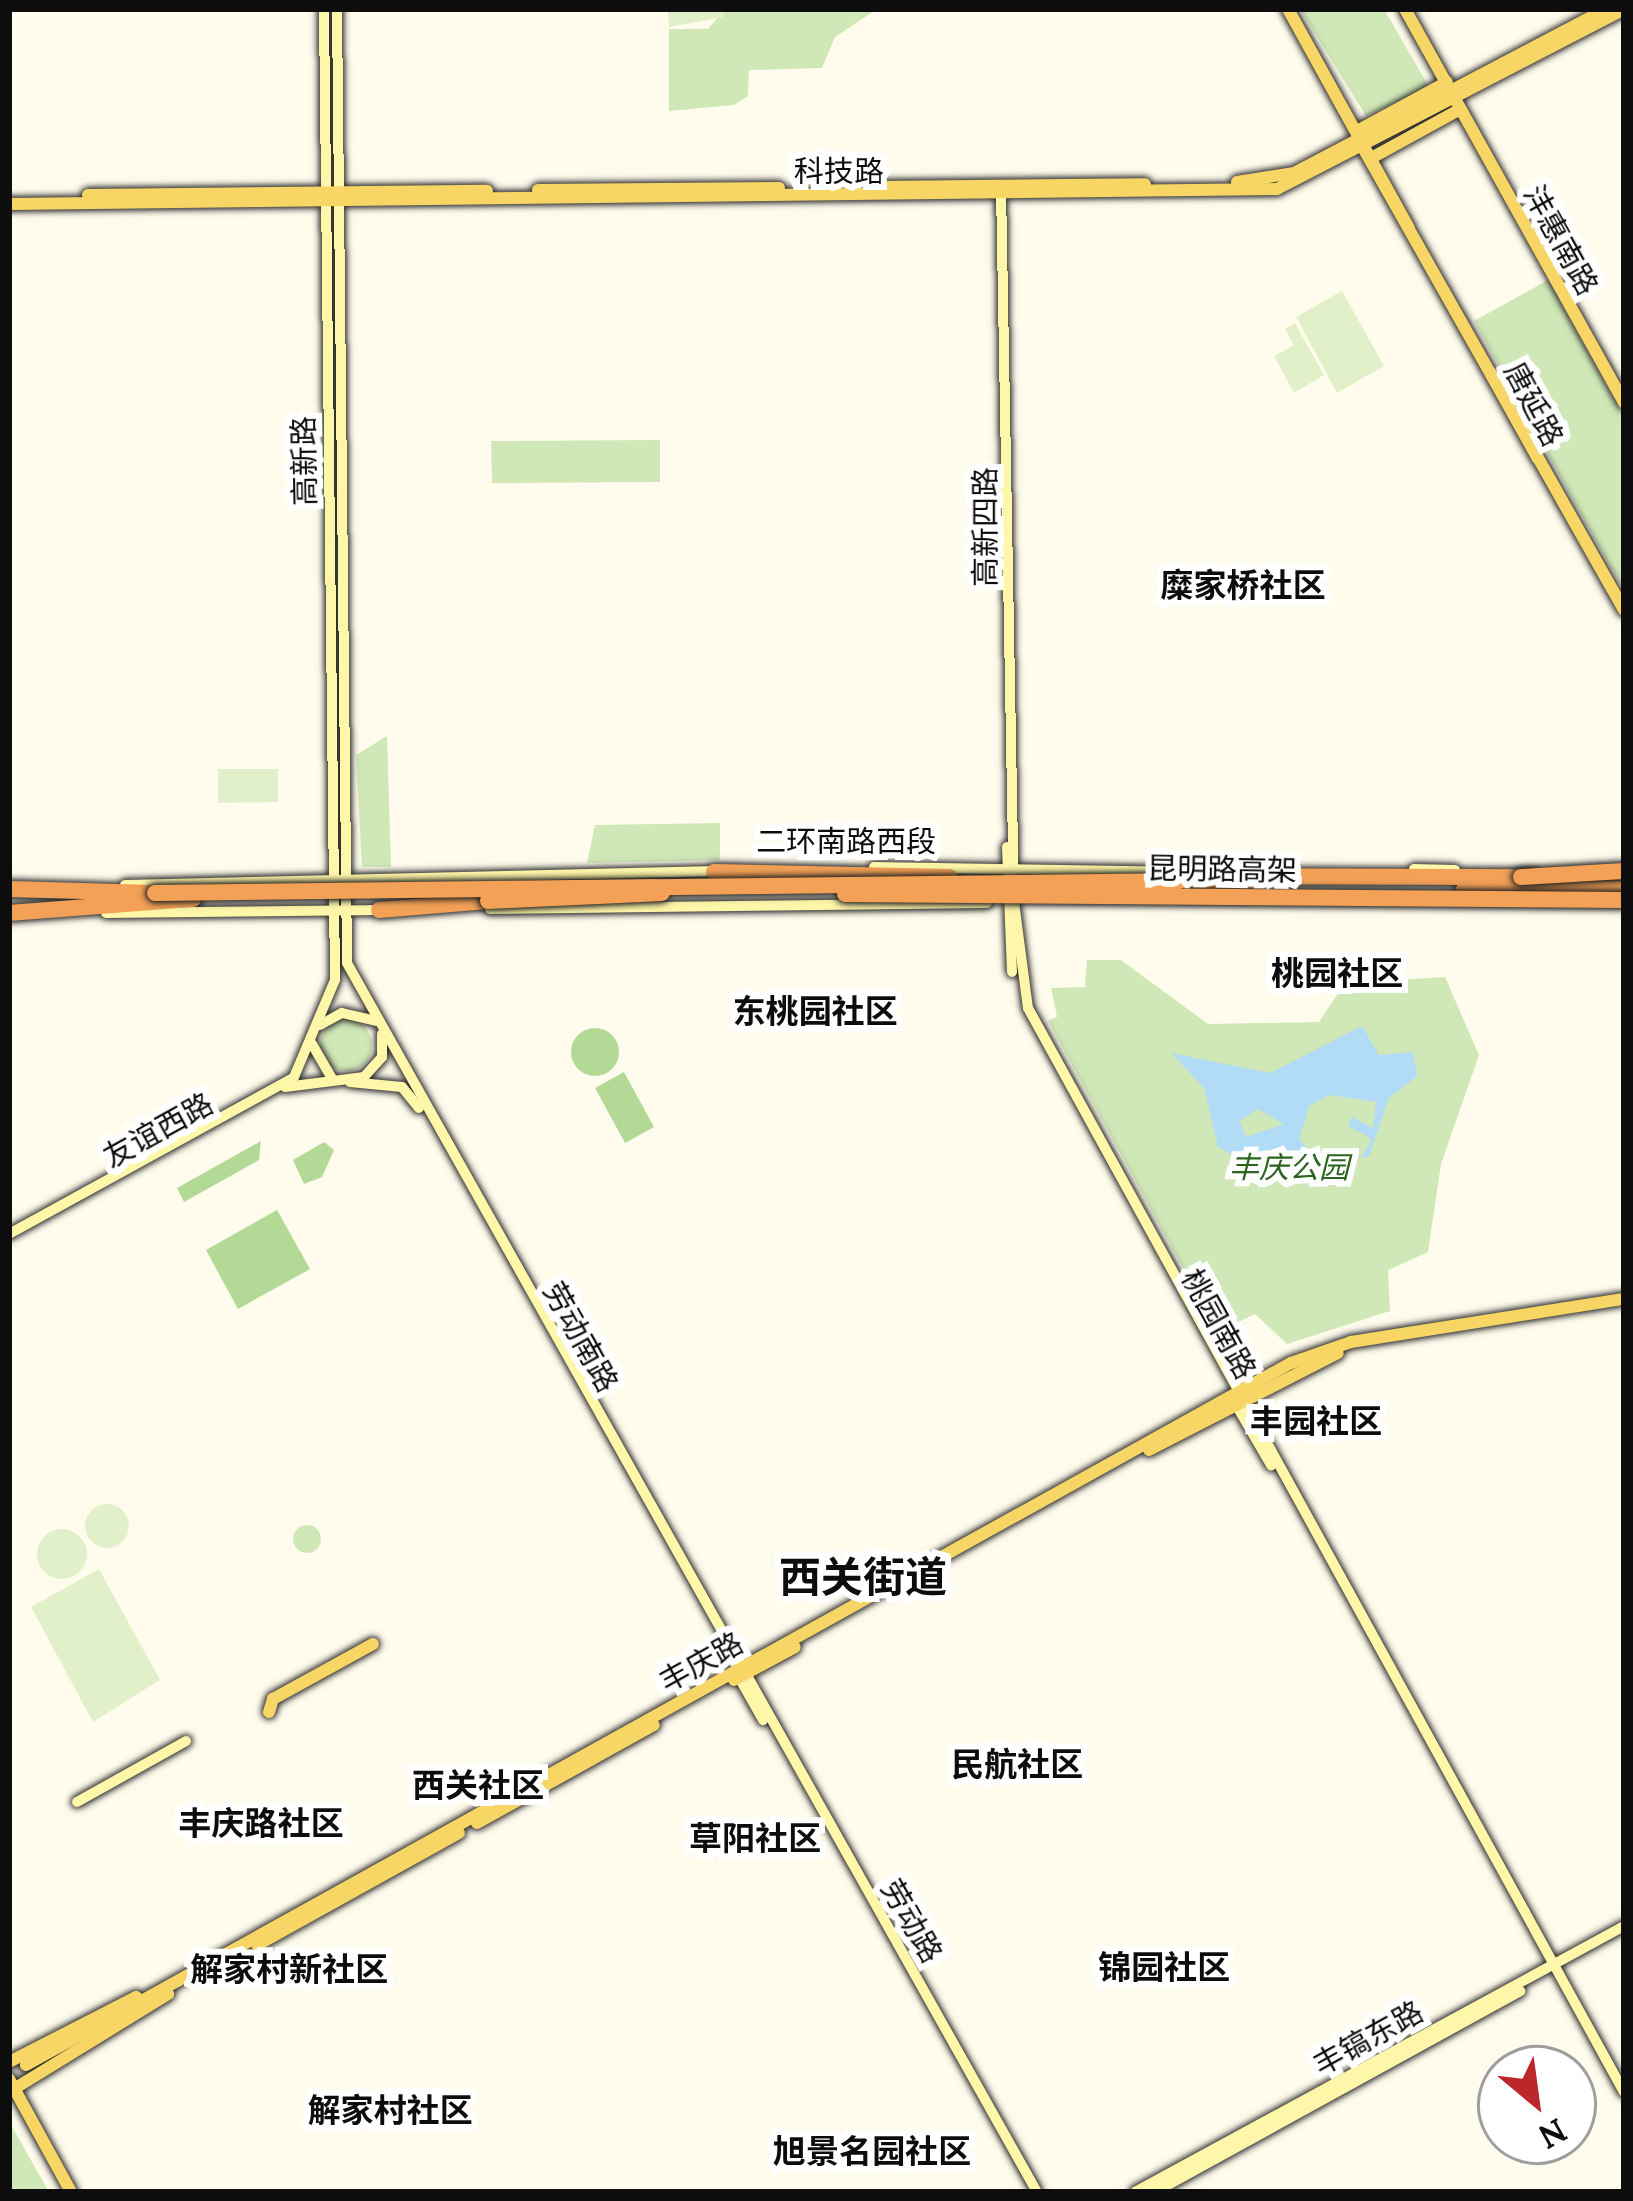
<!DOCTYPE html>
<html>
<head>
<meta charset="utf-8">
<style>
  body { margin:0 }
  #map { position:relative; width:1633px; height:2201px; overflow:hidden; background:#fffced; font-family:Lora,"Noto Sans SC",serif }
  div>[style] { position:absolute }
  .green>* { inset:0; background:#d0e8b7 }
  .round { border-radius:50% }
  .forest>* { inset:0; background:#b3d997 }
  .pitch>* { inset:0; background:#e2f0c9 }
  .water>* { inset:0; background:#b2dbf5 }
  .roads { filter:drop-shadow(0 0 3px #2f2f2f) drop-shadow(0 0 3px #2f2f2f) }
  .secondary>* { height:10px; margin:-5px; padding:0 5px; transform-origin:5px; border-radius:5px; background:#fef6a9 }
  .primary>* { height:12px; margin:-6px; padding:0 6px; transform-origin:6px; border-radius:6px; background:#f7d665 }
  .highway>* { height:16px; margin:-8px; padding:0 8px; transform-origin:8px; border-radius:8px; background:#f2a157 }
  .bridges { filter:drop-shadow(0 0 3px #1e1e1e) drop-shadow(0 0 3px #1e1e1e) }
  .highway-bridge>* { height:16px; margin:-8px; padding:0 8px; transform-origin:8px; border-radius:8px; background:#f2a157 }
  span { translate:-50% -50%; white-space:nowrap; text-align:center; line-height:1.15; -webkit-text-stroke:12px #fff; paint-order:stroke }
  .street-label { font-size:30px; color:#0d0d0d }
  .park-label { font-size:30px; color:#2b641e; font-style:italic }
  .neighbourhood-label { font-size:33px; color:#0d0d0d; font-weight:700 }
  .district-label { font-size:42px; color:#0d0d0d; font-weight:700 }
  .frame { position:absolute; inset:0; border:12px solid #0d0d0d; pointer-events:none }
  .north { position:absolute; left:1477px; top:2045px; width:120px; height:120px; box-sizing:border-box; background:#fff; border:3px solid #9e9e9e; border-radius:50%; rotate:151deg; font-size:33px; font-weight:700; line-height:48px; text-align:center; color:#0d0d0d }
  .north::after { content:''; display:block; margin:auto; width:42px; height:54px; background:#bb272b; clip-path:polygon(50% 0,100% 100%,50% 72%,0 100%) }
</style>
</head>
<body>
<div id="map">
  <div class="green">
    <div style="clip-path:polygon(725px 9px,877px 9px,835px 37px,822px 68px,749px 70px,748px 96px,734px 105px,669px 111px,669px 29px,708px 29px)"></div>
    <div style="clip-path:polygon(1300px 9px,1384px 9px,1429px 87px,1366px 116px)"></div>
    <div style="clip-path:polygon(1548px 280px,1624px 418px,1624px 591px,1474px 321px)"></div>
    <div style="clip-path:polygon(660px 440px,660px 482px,492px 483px,491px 441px)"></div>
    <div style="clip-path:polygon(387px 736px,391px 867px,362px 867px,356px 755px)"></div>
    <div style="clip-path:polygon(720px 823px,720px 860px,587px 863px,595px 825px)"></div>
    <div style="clip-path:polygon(1087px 960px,1121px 960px,1208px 1024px,1319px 1022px,1345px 983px,1445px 977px,1479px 1055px,1441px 1164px,1428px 1252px,1388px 1270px,1390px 1311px,1287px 1344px,1255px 1314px,1218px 1332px,1048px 1021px,1057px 1017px,1051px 988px,1085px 987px)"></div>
    <div class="round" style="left:320px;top:1019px;width:52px;height:52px"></div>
    <div class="round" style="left:293px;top:1525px;width:28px;height:28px"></div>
    <div style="clip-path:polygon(9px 2122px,10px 2123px,49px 2192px,9px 2192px)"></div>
  </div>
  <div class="forest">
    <div class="round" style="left:571px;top:1028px;width:48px;height:48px"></div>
    <div style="clip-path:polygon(624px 1072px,654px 1127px,625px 1143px,595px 1088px)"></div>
    <div style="clip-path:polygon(261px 1141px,259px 1160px,184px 1202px,177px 1188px)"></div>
    <div style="clip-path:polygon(324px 1142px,334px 1150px,322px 1177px,304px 1184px,293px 1160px)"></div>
    <div style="clip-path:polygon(277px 1210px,310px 1269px,238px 1309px,206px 1250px)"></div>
  </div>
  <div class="pitch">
    <div style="clip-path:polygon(668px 9px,724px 9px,724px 17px,669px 27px)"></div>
    <div style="clip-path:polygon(1342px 291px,1384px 366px,1337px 393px,1296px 317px)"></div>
    <div style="clip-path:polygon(1295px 323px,1324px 375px,1294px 393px,1274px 356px,1294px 345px,1285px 329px)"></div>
    <div style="clip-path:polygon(218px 769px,278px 769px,278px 802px,218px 803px)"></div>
    <div class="round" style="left:85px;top:1504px;width:44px;height:44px"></div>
    <div class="round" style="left:37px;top:1529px;width:50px;height:50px"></div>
    <div style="clip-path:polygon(99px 1569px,160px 1680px,93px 1722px,31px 1607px)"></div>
  </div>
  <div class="water">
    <div style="clip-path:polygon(evenodd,1362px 1026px,1379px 1055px,1413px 1052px,1417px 1076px,1389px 1098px,1369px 1156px,1298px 1165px,1279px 1181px,1218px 1147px,1204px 1088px,1171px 1053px,1270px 1073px,1362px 1026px,1330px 1095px,1376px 1102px,1373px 1128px,1352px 1117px,1348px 1126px,1372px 1139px,1362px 1156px,1315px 1155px,1299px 1140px,1309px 1106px,1330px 1095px,1362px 1026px,1258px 1109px,1284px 1124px,1246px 1137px,1240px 1121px,1258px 1109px)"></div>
  </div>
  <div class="roads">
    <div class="secondary">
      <div style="left:337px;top:9px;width:954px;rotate:89.4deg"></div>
      <div style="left:347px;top:963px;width:1409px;rotate:60.69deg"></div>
      <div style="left:1001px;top:188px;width:714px;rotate:88.96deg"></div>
      <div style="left:1014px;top:902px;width:107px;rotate:82.5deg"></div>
      <div style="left:1028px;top:1008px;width:1237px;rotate:61.2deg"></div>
      <div style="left:1007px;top:847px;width:125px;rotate:87.7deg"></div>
      <div style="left:874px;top:867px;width:311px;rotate:0.9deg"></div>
      <div style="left:1414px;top:869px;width:41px;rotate:1.4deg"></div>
      <div style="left:125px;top:885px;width:593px;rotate:-1.35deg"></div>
      <div style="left:490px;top:909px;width:497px;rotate:-0.7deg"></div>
      <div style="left:106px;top:913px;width:275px;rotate:-0.6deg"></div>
      <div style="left:320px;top:1025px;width:25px;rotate:-29deg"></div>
      <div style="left:342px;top:1013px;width:35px;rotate:13deg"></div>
      <div style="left:312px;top:1044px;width:39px;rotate:60deg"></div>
      <div style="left:350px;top:1082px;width:52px;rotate:5.5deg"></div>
      <div style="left:402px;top:1087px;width:27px;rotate:51deg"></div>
      <div style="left:285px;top:1087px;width:80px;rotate:-7.2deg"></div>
      <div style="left:364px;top:1077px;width:27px;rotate:-48deg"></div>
      <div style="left:382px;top:1057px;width:23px;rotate:-90deg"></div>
      <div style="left:9px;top:1234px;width:325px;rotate:-28.8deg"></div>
      <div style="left:294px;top:1077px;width:105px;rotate:-67.1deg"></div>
      <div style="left:335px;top:980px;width:971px;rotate:-90.65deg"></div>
      <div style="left:1232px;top:1398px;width:78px;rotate:59.8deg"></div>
      <div style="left:737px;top:1674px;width:53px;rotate:60.5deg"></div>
      <div style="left:77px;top:1802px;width:125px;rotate:-29.2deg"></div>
      <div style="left:1135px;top:2192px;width:557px;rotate:-28.54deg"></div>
      <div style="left:1155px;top:2192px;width:417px;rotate:-28.8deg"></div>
    </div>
    <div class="primary">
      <div style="left:1288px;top:9px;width:250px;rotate:61.1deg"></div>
      <div style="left:1405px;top:9px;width:451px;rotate:60.9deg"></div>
      <div style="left:1359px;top:130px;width:100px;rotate:-28.6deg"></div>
      <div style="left:1362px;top:146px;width:533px;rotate:60.55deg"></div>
      <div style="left:1375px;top:156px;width:94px;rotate:-28.8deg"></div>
      <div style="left:1237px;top:182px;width:58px;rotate:-9deg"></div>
      <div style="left:1294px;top:173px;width:352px;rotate:-27.7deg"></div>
      <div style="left:878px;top:187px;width:267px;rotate:-0.6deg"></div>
      <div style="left:538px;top:190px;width:241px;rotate:-0.5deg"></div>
      <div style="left:88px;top:195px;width:399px;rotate:-0.6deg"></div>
      <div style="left:9px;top:204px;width:1268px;rotate:-0.68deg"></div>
      <div style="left:1277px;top:189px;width:391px;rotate:-27.4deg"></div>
      <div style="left:1490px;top:372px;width:99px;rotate:61.1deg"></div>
      <div style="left:1149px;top:1450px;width:212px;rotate:-27.2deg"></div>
      <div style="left:734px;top:1680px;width:69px;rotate:-28.4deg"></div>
      <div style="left:269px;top:1712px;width:14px;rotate:-73deg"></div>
      <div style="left:273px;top:1699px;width:114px;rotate:-28.8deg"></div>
      <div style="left:477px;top:1823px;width:202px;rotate:-29deg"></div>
      <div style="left:257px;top:1945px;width:231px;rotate:-29deg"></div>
      <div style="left:9px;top:2062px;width:143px;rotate:-27.1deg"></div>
      <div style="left:26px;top:2065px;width:1447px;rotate:-29.03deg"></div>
      <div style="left:1291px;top:1363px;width:64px;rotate:-19.3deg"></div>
      <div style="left:1351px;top:1342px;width:276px;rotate:-9deg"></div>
      <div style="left:9px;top:2079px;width:129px;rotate:61.2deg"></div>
      <div style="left:9px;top:2092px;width:187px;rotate:-31.6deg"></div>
    </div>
    <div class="highway">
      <div style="left:714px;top:872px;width:236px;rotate:1.2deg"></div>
      <div style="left:1179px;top:876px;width:354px;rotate:0.2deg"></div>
      <div style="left:1180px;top:888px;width:71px;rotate:0.8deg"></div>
      <div style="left:9px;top:889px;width:146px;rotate:1.6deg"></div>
      <div style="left:1463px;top:891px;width:161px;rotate:-0.7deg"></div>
      <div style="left:379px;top:910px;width:109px;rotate:-4.7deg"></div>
      <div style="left:9px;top:913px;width:185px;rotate:-4.4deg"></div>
    </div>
  </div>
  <div class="bridges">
    <div class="highway-bridge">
      <div style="left:1521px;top:877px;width:103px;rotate:-3.3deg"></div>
      <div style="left:155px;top:893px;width:1025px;rotate:-0.67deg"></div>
      <div style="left:845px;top:894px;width:779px;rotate:0.44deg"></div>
      <div style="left:488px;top:901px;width:174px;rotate:-2.6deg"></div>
    </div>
  </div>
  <div class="street-label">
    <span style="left:839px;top:171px">科技路</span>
    <span style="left:1561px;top:240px;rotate:61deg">沣惠南路</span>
    <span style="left:1534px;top:404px;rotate:62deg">唐延路</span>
    <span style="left:304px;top:461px;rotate:-91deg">高新路</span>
    <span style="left:985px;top:527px;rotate:-90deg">高新四路</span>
    <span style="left:846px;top:841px">二环南路西段</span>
    <span style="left:1222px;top:869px;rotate:1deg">昆明路高架</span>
    <span style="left:158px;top:1130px;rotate:-29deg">友谊西路</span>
    <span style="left:1219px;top:1324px;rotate:61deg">桃园南路</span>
    <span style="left:581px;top:1337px;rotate:61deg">劳动南路</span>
    <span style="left:701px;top:1662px;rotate:-29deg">丰庆路</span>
    <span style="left:912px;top:1921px;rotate:60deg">劳动路</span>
    <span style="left:1368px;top:2038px;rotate:-29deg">丰镐东路</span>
  </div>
  <div class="park-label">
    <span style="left:1289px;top:1167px">丰庆公园</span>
  </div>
  <div class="neighbourhood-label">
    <span style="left:1243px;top:586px">糜家桥社区</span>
    <span style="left:1337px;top:974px">桃园社区</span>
    <span style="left:815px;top:1012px">东桃园社区</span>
    <span style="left:1316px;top:1422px">丰园社区</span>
    <span style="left:1017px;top:1765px">民航社区</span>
    <span style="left:478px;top:1786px">西关社区</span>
    <span style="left:261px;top:1824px">丰庆路社区</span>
    <span style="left:755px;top:1839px">草阳社区</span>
    <span style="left:1164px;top:1968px">锦园社区</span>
    <span style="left:289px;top:1970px">解家村新社区</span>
    <span style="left:390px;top:2111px">解家村社区</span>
    <span style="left:872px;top:2152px">旭景名园社区</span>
  </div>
  <div class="district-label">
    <span style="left:863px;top:1577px">西关街道</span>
  </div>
  <div class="frame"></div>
  <div class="north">N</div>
</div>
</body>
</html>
